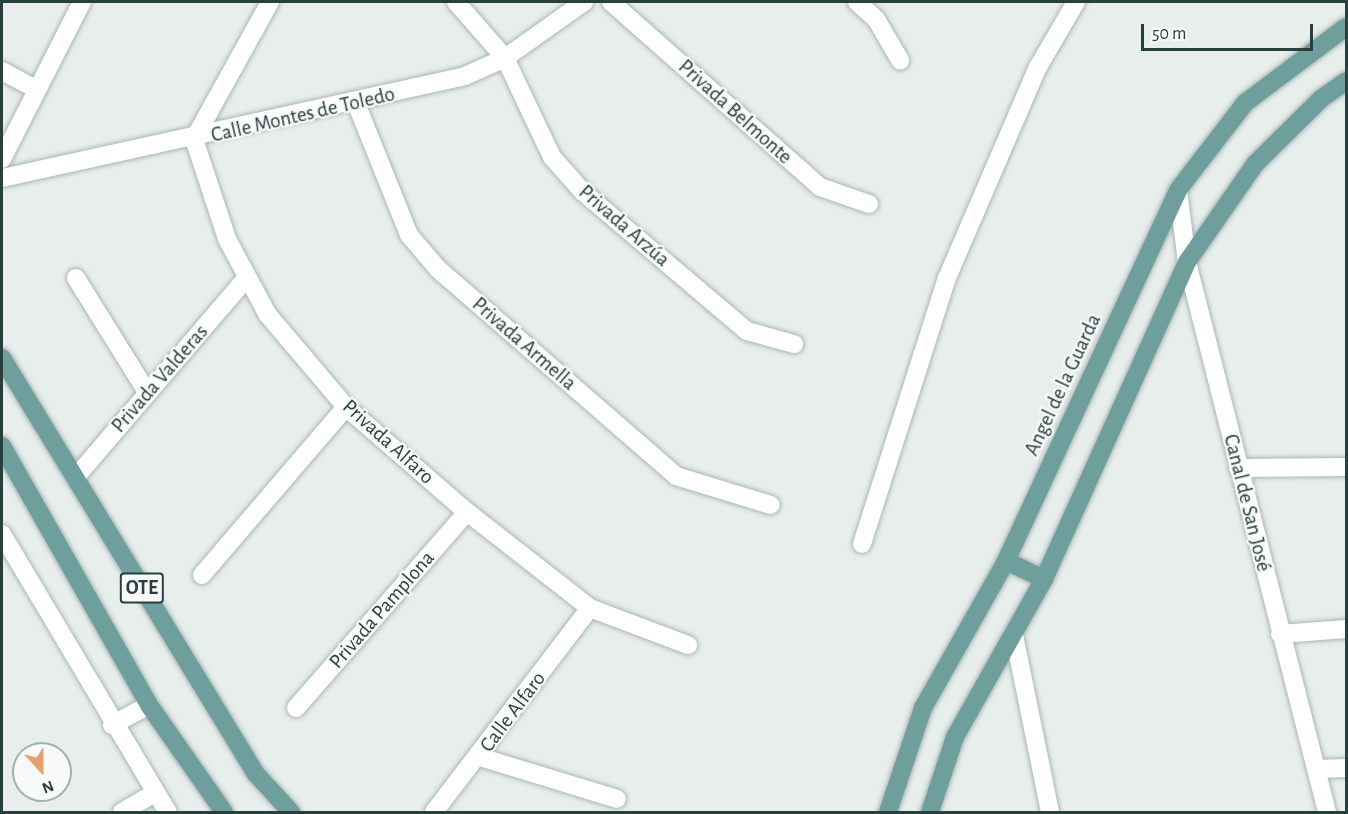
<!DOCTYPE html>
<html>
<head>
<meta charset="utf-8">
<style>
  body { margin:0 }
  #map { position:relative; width:1348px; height:814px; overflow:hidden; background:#e7eeec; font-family:"Alegreya Sans",sans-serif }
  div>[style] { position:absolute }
  .roads { filter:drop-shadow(0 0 2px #aab6b4) drop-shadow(0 0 2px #aab6b4) }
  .minor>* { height:18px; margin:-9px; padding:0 9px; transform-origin:9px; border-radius:9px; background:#fff }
  .major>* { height:18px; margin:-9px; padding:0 9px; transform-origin:9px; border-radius:9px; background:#6f9f9c }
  span { translate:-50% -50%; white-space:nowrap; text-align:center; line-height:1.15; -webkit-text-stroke:4.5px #f7faf9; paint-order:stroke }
  .shield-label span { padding:2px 4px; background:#f7faf9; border:2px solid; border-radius:4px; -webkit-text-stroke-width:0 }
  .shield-label { font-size:20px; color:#273f3d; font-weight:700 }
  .street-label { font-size:21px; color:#273f3d }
  .frame { position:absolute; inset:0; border:3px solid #273f3d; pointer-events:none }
  .north { position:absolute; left:12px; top:742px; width:60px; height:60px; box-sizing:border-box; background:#f7faf9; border:2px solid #a4afae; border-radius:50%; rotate:159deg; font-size:16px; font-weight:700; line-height:24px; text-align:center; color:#273f3d }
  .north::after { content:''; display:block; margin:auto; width:21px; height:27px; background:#e6a16d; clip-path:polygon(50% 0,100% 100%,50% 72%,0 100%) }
  .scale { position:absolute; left:1141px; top:24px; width:172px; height:27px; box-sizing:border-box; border:3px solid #273f3d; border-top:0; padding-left:8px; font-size:18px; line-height:21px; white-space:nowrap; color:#273f3d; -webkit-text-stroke:4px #f7faf9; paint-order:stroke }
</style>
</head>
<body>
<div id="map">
  <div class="roads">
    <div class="minor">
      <div style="left:270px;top:2px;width:157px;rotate:119deg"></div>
      <div style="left:194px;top:139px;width:105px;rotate:71.7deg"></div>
      <div style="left:227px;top:239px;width:86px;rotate:61.7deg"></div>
      <div style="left:268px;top:315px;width:121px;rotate:49.7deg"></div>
      <div style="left:346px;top:407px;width:160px;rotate:41deg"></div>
      <div style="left:467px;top:512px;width:156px;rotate:38deg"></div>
      <div style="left:590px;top:608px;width:105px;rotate:20.7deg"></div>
      <div style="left:456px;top:2px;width:74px;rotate:48.8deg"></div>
      <div style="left:505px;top:58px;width:110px;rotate:64.6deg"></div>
      <div style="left:552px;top:157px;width:47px;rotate:48.5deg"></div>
      <div style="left:583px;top:192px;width:215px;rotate:40.3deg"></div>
      <div style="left:747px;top:331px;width:49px;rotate:15.5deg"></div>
      <div style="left:611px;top:2px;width:279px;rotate:41.5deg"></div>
      <div style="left:820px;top:187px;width:52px;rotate:19.1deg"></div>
      <div style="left:857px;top:2px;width:25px;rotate:42deg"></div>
      <div style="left:876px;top:19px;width:48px;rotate:59.7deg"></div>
      <div style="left:2px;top:71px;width:38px;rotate:28deg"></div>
      <div style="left:356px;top:103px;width:142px;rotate:68.1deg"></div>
      <div style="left:409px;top:235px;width:45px;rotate:49.5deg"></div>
      <div style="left:438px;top:269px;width:315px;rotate:41deg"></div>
      <div style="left:676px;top:476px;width:99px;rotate:17deg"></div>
      <div style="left:2px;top:159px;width:176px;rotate:-63deg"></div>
      <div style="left:2px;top:178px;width:474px;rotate:-12.4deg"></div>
      <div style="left:465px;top:76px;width:44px;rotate:-24.2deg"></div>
      <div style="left:505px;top:58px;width:97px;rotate:-35.3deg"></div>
      <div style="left:1178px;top:190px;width:73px;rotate:82.9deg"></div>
      <div style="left:1187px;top:262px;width:568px;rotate:75.72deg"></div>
      <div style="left:76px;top:278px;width:134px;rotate:58.1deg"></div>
      <div style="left:1238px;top:468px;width:108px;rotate:-0.5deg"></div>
      <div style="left:75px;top:478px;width:261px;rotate:-49.4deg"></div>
      <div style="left:2px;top:534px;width:324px;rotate:59.2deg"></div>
      <div style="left:862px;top:544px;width:279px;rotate:-72.3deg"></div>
      <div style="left:947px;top:278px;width:230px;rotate:-66.7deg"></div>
      <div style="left:1038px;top:67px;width:75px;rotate:-59.7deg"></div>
      <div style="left:202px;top:575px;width:221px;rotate:-49.4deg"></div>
      <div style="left:1280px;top:634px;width:66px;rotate:-4.3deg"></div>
      <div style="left:1014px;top:635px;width:181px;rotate:78.5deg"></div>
      <div style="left:296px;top:708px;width:260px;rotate:-48.9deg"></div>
      <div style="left:112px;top:725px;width:42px;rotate:-28.4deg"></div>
      <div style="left:480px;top:757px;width:143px;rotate:17deg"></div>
      <div style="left:1316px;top:769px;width:30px;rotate:-2deg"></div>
      <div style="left:122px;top:812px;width:38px;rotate:-30deg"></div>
      <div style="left:434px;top:812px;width:257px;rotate:-52.6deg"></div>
    </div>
    <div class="major">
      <div style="left:2px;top:358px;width:487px;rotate:58.6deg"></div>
      <div style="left:256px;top:774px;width:52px;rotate:47.4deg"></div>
      <div style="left:2px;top:446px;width:298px;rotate:60.4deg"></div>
      <div style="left:149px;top:705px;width:131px;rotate:55deg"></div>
      <div style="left:1006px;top:561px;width:42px;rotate:25.3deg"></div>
      <div style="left:888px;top:812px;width:110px;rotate:-71.4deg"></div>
      <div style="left:923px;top:708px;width:169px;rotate:-60.5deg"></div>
      <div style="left:1006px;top:561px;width:409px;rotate:-65.1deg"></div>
      <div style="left:1178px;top:190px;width:110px;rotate:-52.4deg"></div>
      <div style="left:1245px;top:103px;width:126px;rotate:-37deg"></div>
      <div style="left:930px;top:812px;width:79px;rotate:-71.6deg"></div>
      <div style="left:955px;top:737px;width:181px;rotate:-60.6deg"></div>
      <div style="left:1044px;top:579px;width:348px;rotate:-65.7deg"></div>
      <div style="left:1187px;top:262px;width:119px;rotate:-55.2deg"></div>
      <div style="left:1255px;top:164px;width:94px;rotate:-44.6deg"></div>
      <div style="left:1322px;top:98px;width:29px;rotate:-35deg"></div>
    </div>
  </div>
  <div class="shield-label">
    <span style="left:142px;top:588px">OTE</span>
  </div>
  <div class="street-label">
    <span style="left:735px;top:112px;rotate:42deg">Privada Belmonte</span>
    <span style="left:303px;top:115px;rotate:-13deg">Calle Montes de Toledo</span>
    <span style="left:624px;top:226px;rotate:41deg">Privada Arzúa</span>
    <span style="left:524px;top:344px;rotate:41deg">Privada Armella</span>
    <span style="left:160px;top:379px;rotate:-49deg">Privada Valderas</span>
    <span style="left:1063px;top:385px;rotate:-65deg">Angel de la Guarda</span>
    <span style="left:388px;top:442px;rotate:42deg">Privada Alfaro</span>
    <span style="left:1247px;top:503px;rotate:76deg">Canal de San José</span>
    <span style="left:382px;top:610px;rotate:-49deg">Privada Pamplona</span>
    <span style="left:513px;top:712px;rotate:-53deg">Calle Alfaro</span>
  </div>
  <div class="frame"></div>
  <div class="north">N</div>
  <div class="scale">50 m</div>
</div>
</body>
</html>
